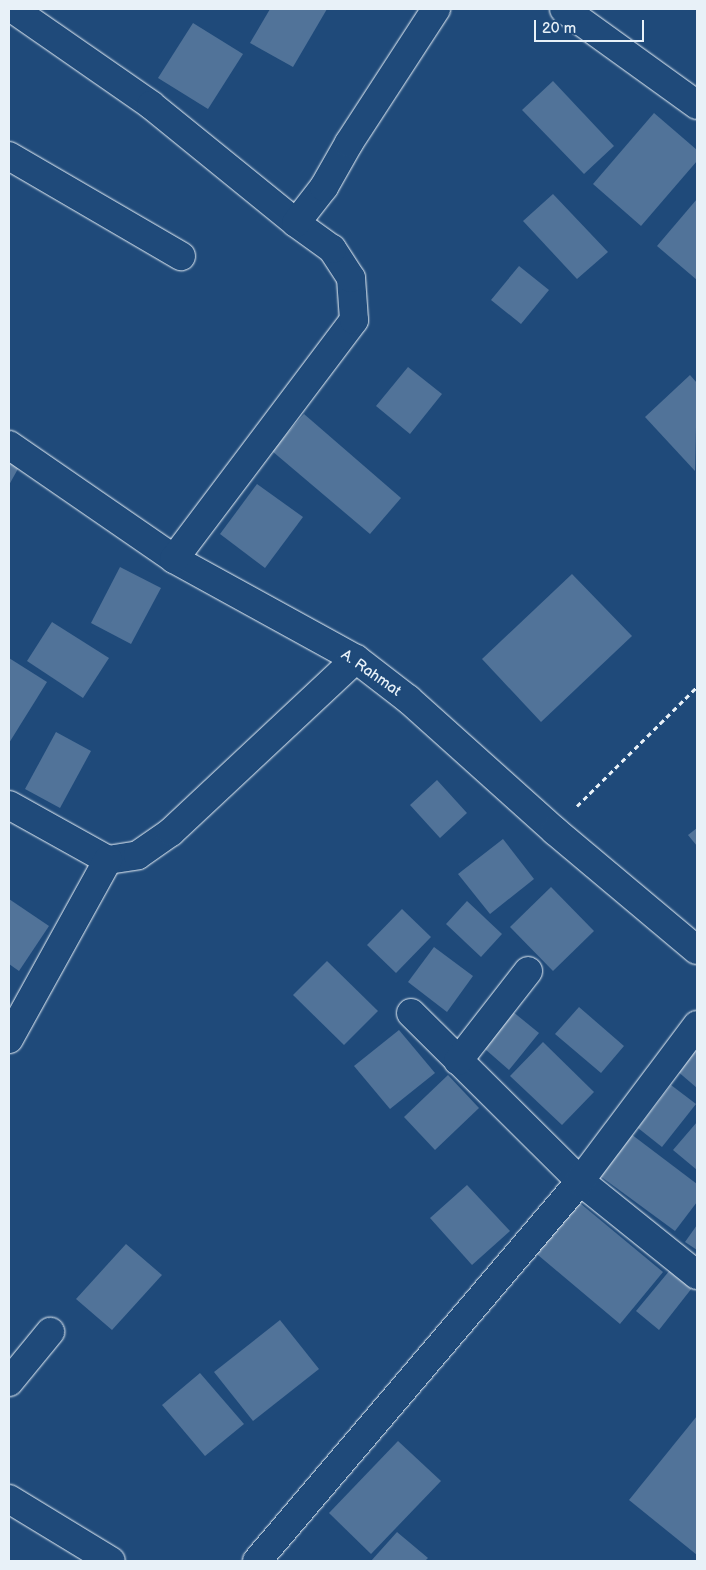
<!DOCTYPE html>
<html>
<head>
<meta charset="utf-8">
<style>
  body { margin:0 }
  #map { position:relative; width:706px; height:1570px; overflow:hidden; background:#1f4a7a; font-family:"Balsamiq Sans",sans-serif }
  div>[style] { position:absolute }
  .building>* { inset:0; background:#517399 }
  .path>* { height:3px; margin-top:-1.5px; transform-origin:0; background:repeating-linear-gradient(90deg,#e8f1f8 0 5px,transparent 0 9px) }
  .roads { filter:drop-shadow(0 0 1px #e8f1f8) drop-shadow(0 0 1px #e8f1f8) }
  .minor>* { height:28px; margin:-14px; padding:0 14px; transform-origin:14px; border-radius:14px; background:#1f4a7a }
  span { translate:-50% -50%; white-space:nowrap; text-align:center; line-height:1.15; -webkit-text-stroke:4px #1f4a7a; paint-order:stroke }
  .street-label { font-size:15px; color:#e8f1f8 }
  .frame { position:absolute; inset:0; border:10px solid #e8f1f8; pointer-events:none }
  .scale { position:absolute; left:534px; top:20px; width:110px; height:22px; box-sizing:border-box; border:2px solid #e8f1f8; border-top:0; padding-left:6px; font-size:15px; line-height:18px; white-space:nowrap; color:#e8f1f8; -webkit-text-stroke:4px #1f4a7a; paint-order:stroke }
</style>
</head>
<body>
<div id="map">
  <div class="building">
    <div style="clip-path:polygon(270px 9px,327px 9px,293px 67px,250px 43px)"></div>
    <div style="clip-path:polygon(193px 23px,243px 54px,208px 109px,158px 78px)"></div>
    <div style="clip-path:polygon(553px 81px,614px 146px,584px 174px,522px 110px)"></div>
    <div style="clip-path:polygon(654px 113px,697px 150px,697px 161px,641px 226px,593px 184px)"></div>
    <div style="clip-path:polygon(553px 194px,608px 252px,577px 279px,523px 221px)"></div>
    <div style="clip-path:polygon(697px 199px,697px 280px,657px 246px)"></div>
    <div style="clip-path:polygon(519px 266px,549px 290px,521px 324px,491px 300px)"></div>
    <div style="clip-path:polygon(408px 367px,442px 394px,410px 434px,376px 406px)"></div>
    <div style="clip-path:polygon(690px 375px,697px 383px,695px 471px,645px 417px)"></div>
    <div style="clip-path:polygon(304px 414px,401px 498px,370px 534px,272px 451px)"></div>
    <div style="clip-path:polygon(9px 461px,19px 467px,9px 485px)"></div>
    <div style="clip-path:polygon(257px 484px,303px 517px,265px 568px,220px 534px)"></div>
    <div style="clip-path:polygon(120px 567px,161px 588px,131px 644px,91px 623px)"></div>
    <div style="clip-path:polygon(572px 574px,632px 636px,541px 722px,482px 659px)"></div>
    <div style="clip-path:polygon(52px 622px,109px 658px,83px 698px,27px 661px)"></div>
    <div style="clip-path:polygon(9px 658px,47px 682px,9px 743px)"></div>
    <div style="clip-path:polygon(56px 732px,91px 751px,60px 808px,25px 789px)"></div>
    <div style="clip-path:polygon(437px 780px,467px 813px,440px 838px,410px 805px)"></div>
    <div style="clip-path:polygon(697px 828px,697px 846px,688px 835px)"></div>
    <div style="clip-path:polygon(503px 839px,534px 879px,490px 914px,458px 874px)"></div>
    <div style="clip-path:polygon(551px 887px,594px 931px,553px 971px,510px 927px)"></div>
    <div style="clip-path:polygon(9px 899px,49px 926px,19px 971px,9px 964px)"></div>
    <div style="clip-path:polygon(467px 901px,502px 934px,481px 957px,446px 924px)"></div>
    <div style="clip-path:polygon(402px 909px,431px 937px,396px 973px,367px 945px)"></div>
    <div style="clip-path:polygon(434px 947px,473px 976px,447px 1012px,408px 982px)"></div>
    <div style="clip-path:polygon(327px 961px,378px 1011px,344px 1045px,293px 995px)"></div>
    <div style="clip-path:polygon(507px 1007px,539px 1033px,509px 1070px,477px 1042px)"></div>
    <div style="clip-path:polygon(579px 1007px,624px 1046px,601px 1073px,555px 1034px)"></div>
    <div style="clip-path:polygon(399px 1030px,435px 1073px,390px 1109px,354px 1066px)"></div>
    <div style="clip-path:polygon(543px 1042px,594px 1092px,562px 1125px,510px 1076px)"></div>
    <div style="clip-path:polygon(697px 1045px,697px 1088px,676px 1070px)"></div>
    <div style="clip-path:polygon(448px 1075px,479px 1108px,435px 1150px,404px 1117px)"></div>
    <div style="clip-path:polygon(671px 1085px,696px 1104px,662px 1147px,638px 1128px)"></div>
    <div style="clip-path:polygon(697px 1122px,697px 1170px,673px 1150px)"></div>
    <div style="clip-path:polygon(623px 1128px,697px 1184px,697px 1202px,675px 1231px,592px 1170px)"></div>
    <div style="clip-path:polygon(467px 1185px,510px 1231px,472px 1265px,430px 1218px)"></div>
    <div style="clip-path:polygon(575px 1199px,663px 1272px,620px 1324px,532px 1250px)"></div>
    <div style="clip-path:polygon(697px 1225px,697px 1250px,685px 1242px)"></div>
    <div style="clip-path:polygon(126px 1244px,162px 1275px,112px 1330px,76px 1299px)"></div>
    <div style="clip-path:polygon(670px 1270px,692px 1288px,659px 1330px,636px 1311px)"></div>
    <div style="clip-path:polygon(280px 1320px,319px 1369px,253px 1421px,214px 1372px)"></div>
    <div style="clip-path:polygon(200px 1373px,244px 1424px,205px 1456px,162px 1405px)"></div>
    <div style="clip-path:polygon(697px 1416px,697px 1555px,629px 1500px)"></div>
    <div style="clip-path:polygon(398px 1441px,441px 1481px,371px 1554px,329px 1513px)"></div>
    <div style="clip-path:polygon(397px 1532px,428px 1558px,425px 1561px,371px 1561px)"></div>
  </div>
  <div class="path">
    <div style="left:577px;top:806px;width:169px;rotate:-44.8deg"></div>
  </div>
  <div class="roads">
    <div class="minor">
      <div style="left:13px;top:9px;width:168px;rotate:34.8deg"></div>
      <div style="left:151px;top:105px;width:187px;rotate:39.1deg"></div>
      <div style="left:564px;top:9px;width:164px;rotate:35.8deg"></div>
      <div style="left:9px;top:156px;width:199px;rotate:30.2deg"></div>
      <div style="left:9px;top:445px;width:201px;rotate:34.6deg"></div>
      <div style="left:174px;top:559px;width:208px;rotate:28.8deg"></div>
      <div style="left:356px;top:659px;width:66px;rotate:37.6deg"></div>
      <div style="left:408px;top:699px;width:198px;rotate:41.9deg"></div>
      <div style="left:555px;top:831px;width:185px;rotate:40deg"></div>
      <div style="left:174px;top:559px;width:299px;rotate:-53deg"></div>
      <div style="left:354px;top:320px;width:42px;rotate:-94.1deg"></div>
      <div style="left:351px;top:278px;width:35px;rotate:-123deg"></div>
      <div style="left:332px;top:249px;width:44px;rotate:-144.2deg"></div>
      <div style="left:296px;top:223px;width:46px;rotate:-52.1deg"></div>
      <div style="left:324px;top:187px;width:51px;rotate:-60.4deg"></div>
      <div style="left:349px;top:143px;width:160px;rotate:-57deg"></div>
      <div style="left:9px;top:805px;width:113px;rotate:29.1deg"></div>
      <div style="left:108px;top:860px;width:30px;rotate:-9deg"></div>
      <div style="left:138px;top:855px;width:40px;rotate:-34.9deg"></div>
      <div style="left:171px;top:832px;width:253px;rotate:-43.1deg"></div>
      <div style="left:411px;top:1013px;width:238px;rotate:44.8deg"></div>
      <div style="left:580px;top:1181px;width:150px;rotate:38.8deg"></div>
      <div style="left:9px;top:1039px;width:205px;rotate:-61.1deg"></div>
      <div style="left:458px;top:1061px;width:114px;rotate:-52.1deg"></div>
      <div style="left:9px;top:1382px;width:65px;rotate:-50.6deg"></div>
      <div style="left:9px;top:1499px;width:119px;rotate:31.3deg"></div>
      <div style="left:257px;top:1561px;width:499px;rotate:-49.6deg"></div>
      <div style="left:580px;top:1181px;width:195px;rotate:-53.1deg"></div>
    </div>
  </div>
  <div class="street-label">
    <span style="left:371px;top:673px;rotate:35deg">A. Rahmat</span>
  </div>
  <div class="frame"></div>
  <div class="scale">20 m</div>
</div>
</body>
</html>
